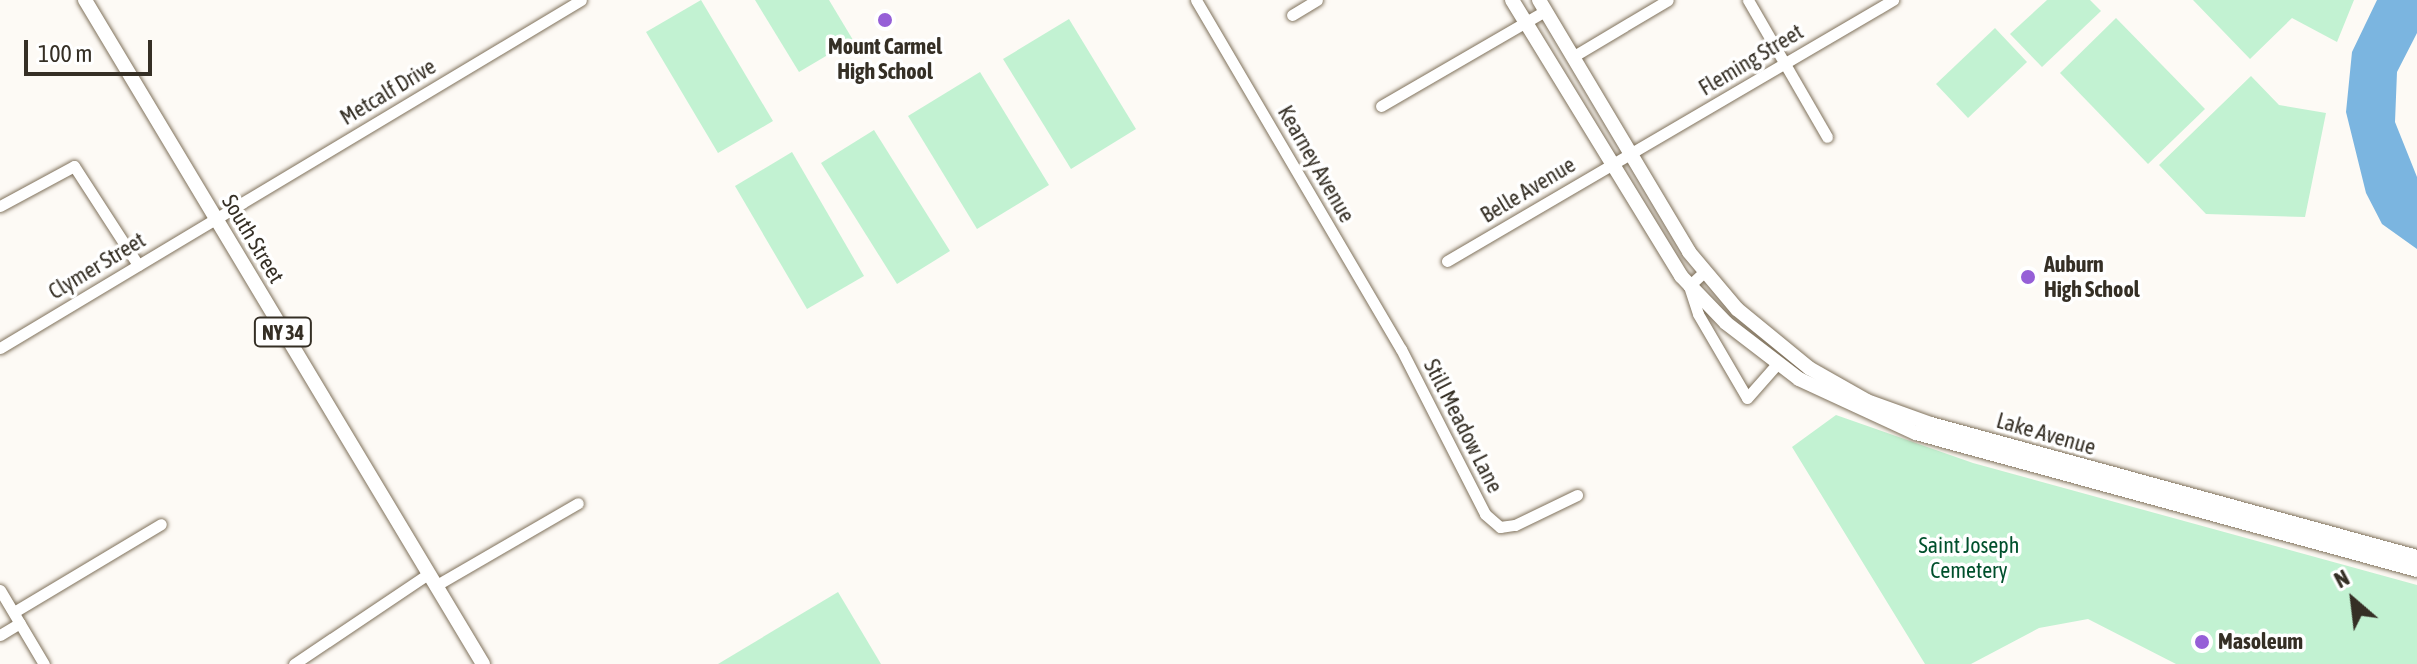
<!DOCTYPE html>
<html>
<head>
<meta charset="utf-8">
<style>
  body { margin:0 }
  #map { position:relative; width:2417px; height:664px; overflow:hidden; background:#fdfaf5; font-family:"Asap Condensed",sans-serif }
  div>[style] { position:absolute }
  .green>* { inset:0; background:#c2f2d2 }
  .water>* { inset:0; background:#7bb5e0 }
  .roads { filter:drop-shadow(0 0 2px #80725c) drop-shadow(0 0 2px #80725c) }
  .minor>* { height:11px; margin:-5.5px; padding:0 5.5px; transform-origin:5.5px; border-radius:5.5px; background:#fff }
  .major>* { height:14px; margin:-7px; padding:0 7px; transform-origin:7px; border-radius:7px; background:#fff }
  .dots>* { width:22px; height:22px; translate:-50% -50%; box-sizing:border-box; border:4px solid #fff; border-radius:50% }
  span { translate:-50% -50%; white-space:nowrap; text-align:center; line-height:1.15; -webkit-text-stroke:7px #fff; paint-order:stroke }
  .shield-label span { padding:2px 6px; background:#fff; border:2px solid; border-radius:6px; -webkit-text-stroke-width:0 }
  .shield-label { font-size:20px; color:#352f25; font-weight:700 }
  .poi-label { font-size:22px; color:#352f25; font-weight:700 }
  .left { translate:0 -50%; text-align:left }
  .street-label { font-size:22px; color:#352f25 }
  .park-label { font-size:22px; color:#00502c }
  .north { position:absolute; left:2313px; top:560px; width:80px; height:80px; -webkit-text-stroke:6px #fff; paint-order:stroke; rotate:332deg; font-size:22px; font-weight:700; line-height:32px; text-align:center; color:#352f25 }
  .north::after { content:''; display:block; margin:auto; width:28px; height:36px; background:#352f25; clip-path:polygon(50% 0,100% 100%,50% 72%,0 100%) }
  .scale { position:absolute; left:24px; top:40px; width:128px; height:36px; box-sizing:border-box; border:4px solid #352f25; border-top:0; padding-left:10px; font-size:24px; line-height:28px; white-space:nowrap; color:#352f25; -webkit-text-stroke:6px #fff; paint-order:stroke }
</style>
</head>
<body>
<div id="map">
  <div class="green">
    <div style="clip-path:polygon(701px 0,773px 121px,718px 153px,646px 32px)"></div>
    <div style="clip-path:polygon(755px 0,829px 0,853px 40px,799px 72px)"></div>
    <div style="clip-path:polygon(2047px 0,2090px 0,2101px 11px,2042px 67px,2010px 34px)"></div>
    <div style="clip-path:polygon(2193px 0,2354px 0,2337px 42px,2292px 18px,2250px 59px)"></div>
    <div style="clip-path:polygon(2116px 18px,2205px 109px,2148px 164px,2060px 73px)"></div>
    <div style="clip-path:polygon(1069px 19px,1136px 129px,1071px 169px,1003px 59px)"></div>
    <div style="clip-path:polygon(1995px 28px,2027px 62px,1968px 118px,1936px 84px)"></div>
    <div style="clip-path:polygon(980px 72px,1049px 185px,977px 229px,908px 116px)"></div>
    <div style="clip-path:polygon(2251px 76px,2279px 105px,2326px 113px,2305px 217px,2206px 214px,2159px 165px)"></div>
    <div style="clip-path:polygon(874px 130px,950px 251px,897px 284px,821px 163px)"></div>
    <div style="clip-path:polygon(792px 152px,864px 276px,807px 309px,735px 186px)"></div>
    <div style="clip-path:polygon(1836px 415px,1973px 463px,2417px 585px,2417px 664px,2176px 664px,2088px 619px,2039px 628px,1971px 664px,1925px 664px,1792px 447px)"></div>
    <div style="clip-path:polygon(838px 592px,881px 664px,718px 664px)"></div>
  </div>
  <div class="water">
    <div style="clip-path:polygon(2377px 0,2417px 0,2417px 33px,2397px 72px,2395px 122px,2417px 177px,2417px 249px,2382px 224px,2366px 193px,2346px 112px,2352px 52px)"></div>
  </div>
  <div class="roads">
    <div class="minor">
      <div style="left:1196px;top:0;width:405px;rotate:59.6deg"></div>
      <div style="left:1401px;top:349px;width:185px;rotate:63deg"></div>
      <div style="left:1485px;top:514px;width:20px;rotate:41deg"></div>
      <div style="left:1500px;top:527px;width:15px;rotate:-8deg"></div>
      <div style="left:1515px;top:525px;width:69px;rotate:-25.8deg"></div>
      <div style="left:1748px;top:0;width:158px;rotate:60deg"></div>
      <div style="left:1292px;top:15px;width:29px;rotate:-31deg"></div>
      <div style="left:1574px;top:56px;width:109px;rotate:-30.8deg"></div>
      <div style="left:1381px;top:106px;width:190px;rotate:-30.1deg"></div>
      <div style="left:0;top:206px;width:84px;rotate:-28.4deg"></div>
      <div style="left:74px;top:166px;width:118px;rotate:57.1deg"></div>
      <div style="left:1447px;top:261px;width:517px;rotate:-30.34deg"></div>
      <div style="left:1704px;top:272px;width:21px;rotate:137deg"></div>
      <div style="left:1689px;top:286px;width:29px;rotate:72deg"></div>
      <div style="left:1698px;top:314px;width:97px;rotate:59.7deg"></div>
      <div style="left:0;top:348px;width:677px;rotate:-30.92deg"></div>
      <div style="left:1747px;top:398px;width:45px;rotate:-48.6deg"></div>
      <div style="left:435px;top:586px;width:165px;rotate:-30.1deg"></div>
      <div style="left:0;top:590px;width:86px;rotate:59.3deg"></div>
      <div style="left:14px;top:612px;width:171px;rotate:-30.9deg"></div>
      <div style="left:0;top:635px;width:23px;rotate:-31deg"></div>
      <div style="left:294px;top:664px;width:161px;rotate:-33.9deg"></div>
    </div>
    <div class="major">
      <div style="left:85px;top:0;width:774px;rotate:59.06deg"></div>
      <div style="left:1512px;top:0;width:324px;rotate:58.5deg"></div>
      <div style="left:1681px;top:276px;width:65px;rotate:46.2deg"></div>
      <div style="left:1726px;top:323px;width:92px;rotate:37.5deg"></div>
      <div style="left:1799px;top:379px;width:129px;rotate:24.8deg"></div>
      <div style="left:1916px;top:433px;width:519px;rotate:15.29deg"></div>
      <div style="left:1539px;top:0;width:293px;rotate:59.2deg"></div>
      <div style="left:1689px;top:252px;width:75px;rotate:49.9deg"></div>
      <div style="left:1737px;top:309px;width:93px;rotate:39.3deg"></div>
      <div style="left:1809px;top:368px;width:67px;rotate:29.6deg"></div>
      <div style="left:1867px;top:401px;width:68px;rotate:19.8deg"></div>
      <div style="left:1931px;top:424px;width:504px;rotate:15.3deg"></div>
    </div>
  </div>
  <div class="dots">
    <div style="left:885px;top:20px;background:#965fd7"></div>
    <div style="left:2028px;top:277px;background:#965fd7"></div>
    <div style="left:2202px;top:642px;background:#965fd7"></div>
  </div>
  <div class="shield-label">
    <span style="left:283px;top:332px">NY 34</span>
  </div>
  <div class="poi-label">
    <span style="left:885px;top:59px">Mount Carmel<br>High School</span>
    <span class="left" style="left:2044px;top:277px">Auburn<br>High School</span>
    <span class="left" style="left:2218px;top:642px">Masoleum</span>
  </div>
  <div class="street-label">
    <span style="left:1751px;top:60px;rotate:-31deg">Fleming Street</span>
    <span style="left:388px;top:92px;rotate:-31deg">Metcalf Drive</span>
    <span style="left:1316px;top:164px;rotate:60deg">Kearney Avenue</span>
    <span style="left:1528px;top:190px;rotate:-31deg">Belle Avenue</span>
    <span style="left:253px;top:239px;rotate:59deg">South Street</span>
    <span style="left:97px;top:266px;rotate:-31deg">Clymer Street</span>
    <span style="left:1463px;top:426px;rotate:63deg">Still Meadow Lane</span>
    <span style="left:2046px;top:434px;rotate:16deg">Lake Avenue</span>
  </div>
  <div class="park-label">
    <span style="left:1969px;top:558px">Saint Joseph<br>Cemetery</span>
  </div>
  <div class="north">N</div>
  <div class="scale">100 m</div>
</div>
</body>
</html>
